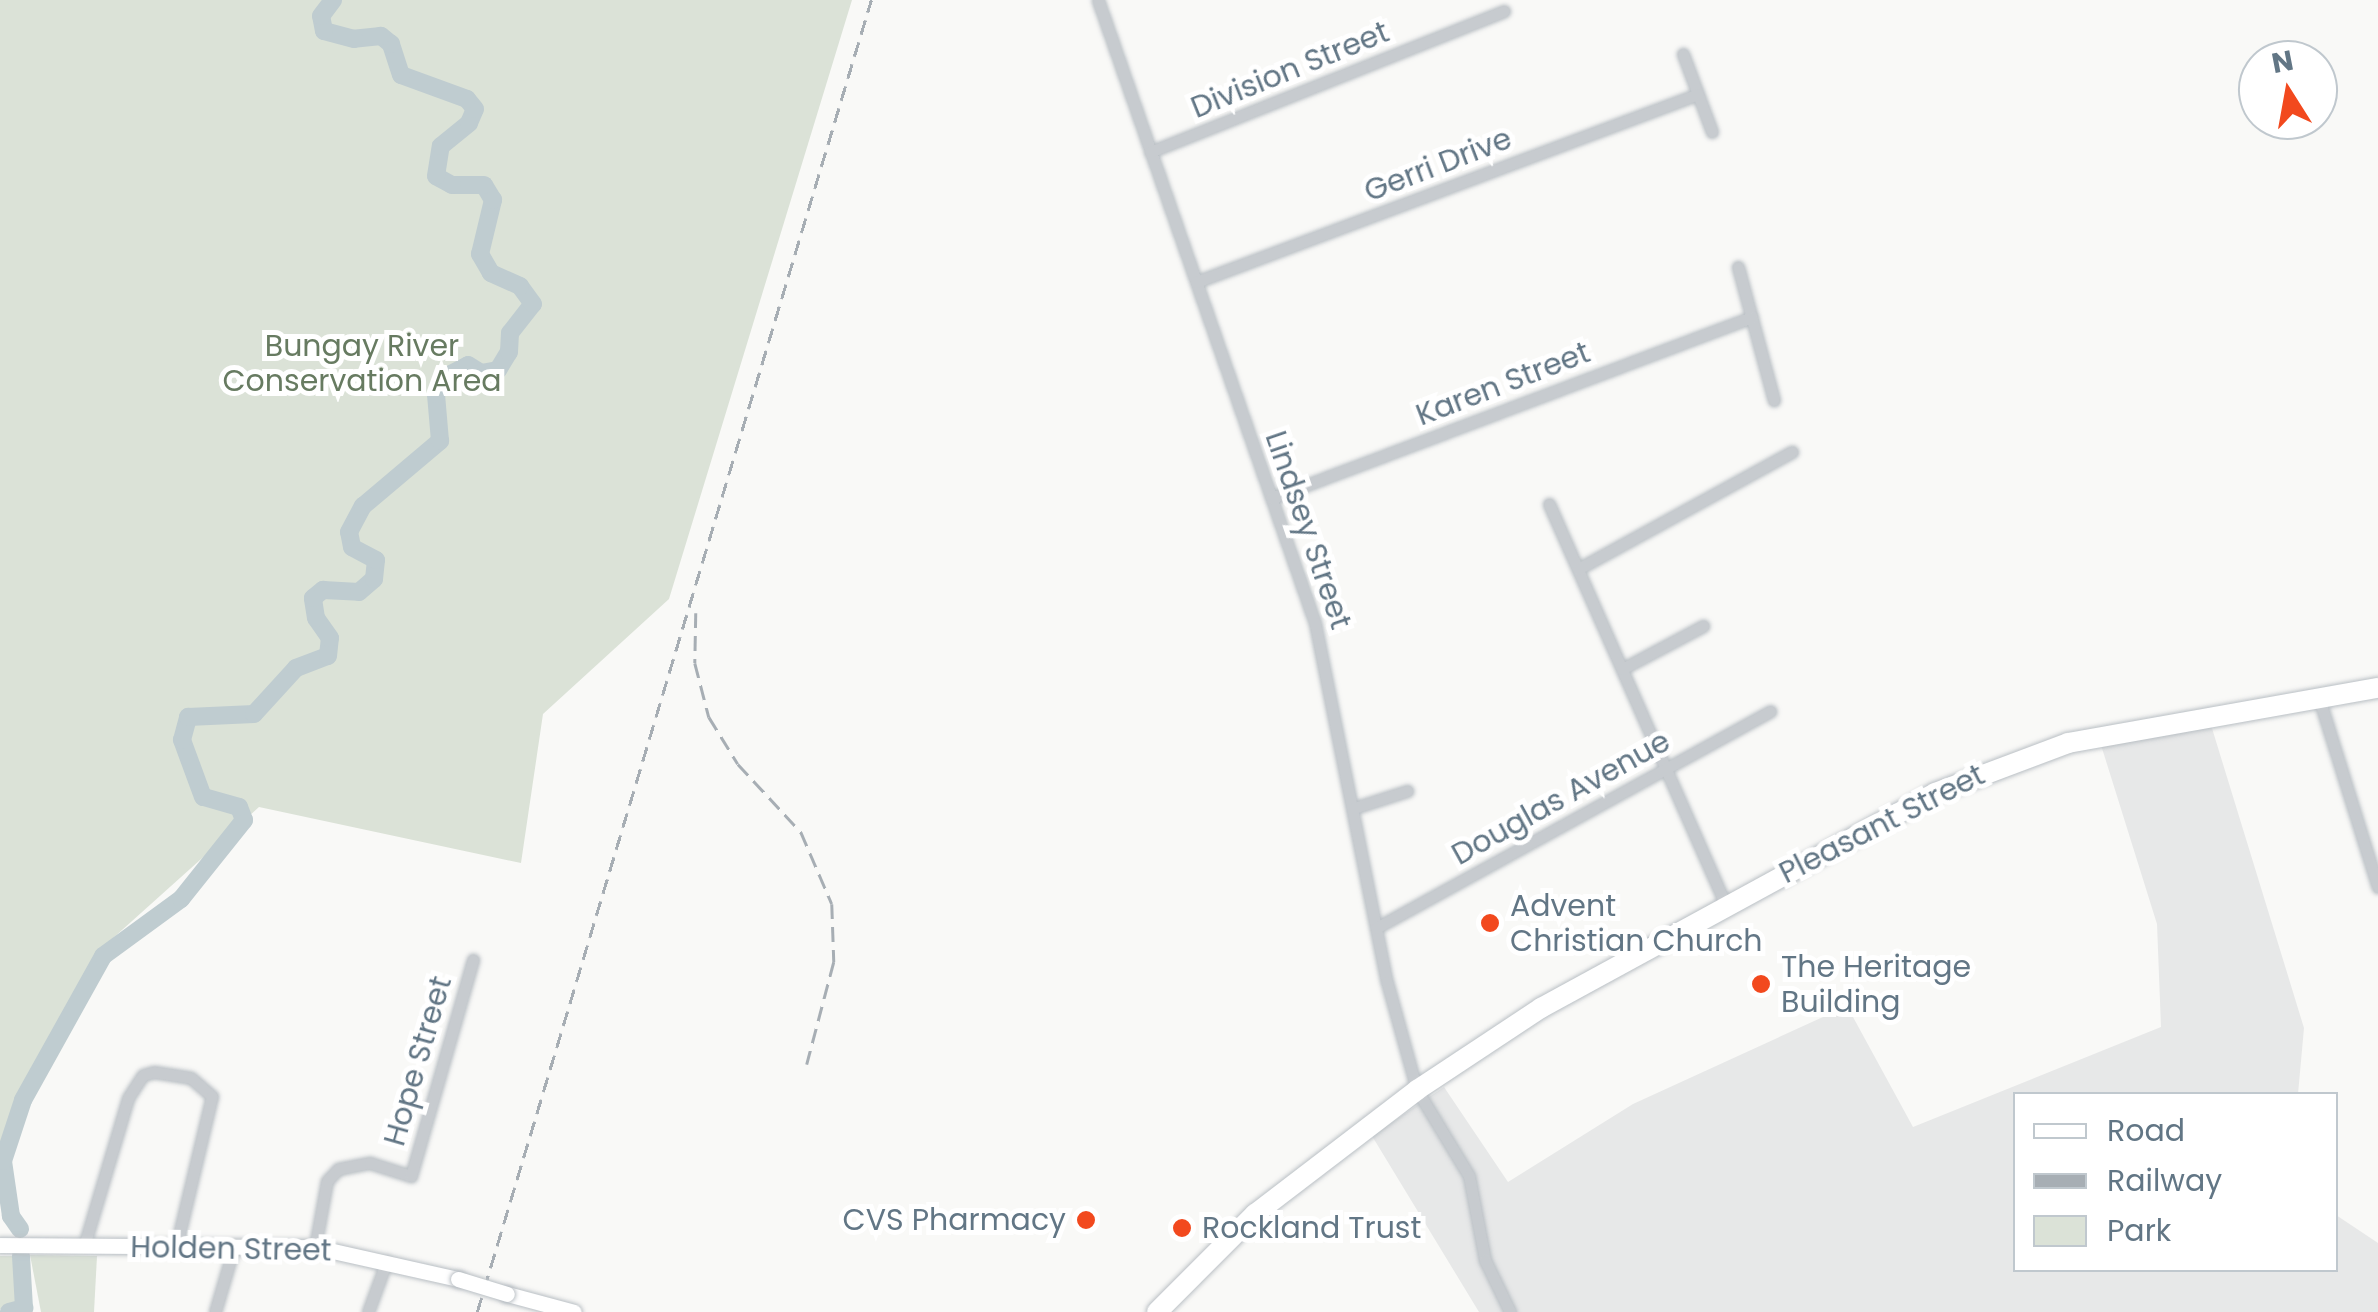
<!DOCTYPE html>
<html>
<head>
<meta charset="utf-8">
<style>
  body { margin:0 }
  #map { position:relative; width:2378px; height:1312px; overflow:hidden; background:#f9f9f7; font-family:Poppins,sans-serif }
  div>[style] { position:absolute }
  .built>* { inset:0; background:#e7e8e8 }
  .green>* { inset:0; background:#dbe2d7 }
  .river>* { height:18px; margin:-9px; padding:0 9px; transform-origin:9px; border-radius:9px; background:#bfccd0 }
  .roads { filter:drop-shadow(0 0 2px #b9bfc4) drop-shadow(0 0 2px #b9bfc4) }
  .minor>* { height:11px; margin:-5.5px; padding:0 5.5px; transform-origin:5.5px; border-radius:5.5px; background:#c7cbcf }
  .secondary>* { height:15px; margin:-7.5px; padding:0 7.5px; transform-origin:7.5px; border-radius:7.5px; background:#fff }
  .trunk>* { height:20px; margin:-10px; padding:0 10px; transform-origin:10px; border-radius:10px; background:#fff }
  .rail>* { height:2.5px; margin-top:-1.25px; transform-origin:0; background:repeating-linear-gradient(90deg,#a7aeb4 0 15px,transparent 0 23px) }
  .bridges { filter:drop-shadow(0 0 2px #b9bfc4) drop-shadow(0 0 2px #b9bfc4) }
  .secondary-bridge>* { height:15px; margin:-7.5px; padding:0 7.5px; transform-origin:7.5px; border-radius:7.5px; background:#fff }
  .dots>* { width:28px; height:28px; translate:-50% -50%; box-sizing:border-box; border:5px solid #fff; border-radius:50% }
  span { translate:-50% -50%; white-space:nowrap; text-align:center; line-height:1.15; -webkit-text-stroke:10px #fff; paint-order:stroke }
  .street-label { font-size:30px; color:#627685 }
  .park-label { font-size:30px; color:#677b61 }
  .poi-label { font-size:30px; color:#627685 }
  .left { translate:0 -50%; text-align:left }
  .right { translate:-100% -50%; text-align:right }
  .legend { position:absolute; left:2013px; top:1092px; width:325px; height:180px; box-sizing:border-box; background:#fff; border:2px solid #c0c8ce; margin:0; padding:12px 18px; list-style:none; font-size:30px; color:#627685 }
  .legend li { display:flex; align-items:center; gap:20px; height:50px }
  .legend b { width:50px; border:2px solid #c0c8ce }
  .north { position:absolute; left:2238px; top:40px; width:100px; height:100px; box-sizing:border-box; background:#fff; border:2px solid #c0c8ce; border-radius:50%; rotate:349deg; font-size:28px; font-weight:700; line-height:40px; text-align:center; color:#627685 }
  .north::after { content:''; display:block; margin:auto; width:35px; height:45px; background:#f2491e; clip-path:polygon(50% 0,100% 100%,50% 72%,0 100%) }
</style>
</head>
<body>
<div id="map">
  <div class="built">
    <div style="clip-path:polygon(2211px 725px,2304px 1028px,2298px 1094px,2016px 1094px,2016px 1270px,2336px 1270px,2336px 1215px,2378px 1243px,2378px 1312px,1479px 1312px,1372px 1136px,1444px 1087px,1508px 1182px,1633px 1104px,1847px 1006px,1913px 1127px,2161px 1027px,2157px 924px,2101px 745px)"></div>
  </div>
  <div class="green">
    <div style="clip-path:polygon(0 0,852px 0,669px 599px,543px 714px,521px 863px,259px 807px,112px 939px,0 1145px)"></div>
    <div style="clip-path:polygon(30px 1255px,97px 1256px,94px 1312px,41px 1312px)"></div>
    <div style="clip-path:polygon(0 1256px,21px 1256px,24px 1308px,0 1309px)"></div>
  </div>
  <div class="river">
    <div style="left:20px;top:1229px;width:16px;rotate:-125deg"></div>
    <div style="left:11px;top:1216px;width:56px;rotate:-98.3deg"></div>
    <div style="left:3px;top:1161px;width:64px;rotate:-71.8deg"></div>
    <div style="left:23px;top:1100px;width:165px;rotate:-60.9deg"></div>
    <div style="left:103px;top:956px;width:97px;rotate:-36.2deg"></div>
    <div style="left:181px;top:899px;width:101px;rotate:-51.4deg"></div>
    <div style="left:244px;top:820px;width:14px;rotate:-111deg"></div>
    <div style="left:239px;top:807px;width:37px;rotate:-164deg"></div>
    <div style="left:203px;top:797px;width:61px;rotate:-110.2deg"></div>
    <div style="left:182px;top:740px;width:24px;rotate:-75deg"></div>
    <div style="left:188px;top:717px;width:66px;rotate:-2.6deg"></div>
    <div style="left:254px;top:714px;width:62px;rotate:-47.6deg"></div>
    <div style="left:296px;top:668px;width:34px;rotate:-21deg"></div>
    <div style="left:328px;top:656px;width:18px;rotate:-84deg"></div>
    <div style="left:330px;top:638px;width:24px;rotate:-125deg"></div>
    <div style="left:316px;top:618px;width:20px;rotate:-99deg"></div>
    <div style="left:313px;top:598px;width:13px;rotate:-39deg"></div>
    <div style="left:323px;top:590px;width:36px;rotate:3deg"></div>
    <div style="left:359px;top:592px;width:20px;rotate:-41deg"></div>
    <div style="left:374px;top:579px;width:19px;rotate:-84deg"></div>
    <div style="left:376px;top:560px;width:27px;rotate:-152deg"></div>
    <div style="left:352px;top:547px;width:15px;rotate:-101deg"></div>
    <div style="left:349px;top:532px;width:30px;rotate:-62deg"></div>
    <div style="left:363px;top:506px;width:101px;rotate:-40.2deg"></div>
    <div style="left:440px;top:441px;width:47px;rotate:-94.9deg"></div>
    <div style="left:436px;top:394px;width:17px;rotate:-66deg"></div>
    <div style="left:443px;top:378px;width:28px;rotate:-27deg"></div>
    <div style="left:468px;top:365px;width:15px;rotate:32deg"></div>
    <div style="left:481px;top:373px;width:17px;rotate:-10deg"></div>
    <div style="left:498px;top:370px;width:21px;rotate:-59deg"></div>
    <div style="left:509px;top:352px;width:19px;rotate:-87deg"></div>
    <div style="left:510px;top:333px;width:37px;rotate:-52deg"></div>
    <div style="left:533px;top:304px;width:22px;rotate:-126deg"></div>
    <div style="left:520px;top:286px;width:32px;rotate:-156deg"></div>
    <div style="left:491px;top:273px;width:22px;rotate:-120deg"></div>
    <div style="left:480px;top:254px;width:56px;rotate:-76.5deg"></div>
    <div style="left:493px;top:200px;width:17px;rotate:-121deg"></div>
    <div style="left:484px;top:185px;width:32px;rotate:180deg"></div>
    <div style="left:452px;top:185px;width:18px;rotate:-151deg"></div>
    <div style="left:436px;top:176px;width:30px;rotate:-81deg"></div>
    <div style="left:441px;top:146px;width:36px;rotate:-39deg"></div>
    <div style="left:469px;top:123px;width:15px;rotate:-67deg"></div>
    <div style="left:475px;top:109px;width:13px;rotate:-129deg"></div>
    <div style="left:467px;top:99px;width:70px;rotate:-160deg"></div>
    <div style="left:401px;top:75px;width:33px;rotate:-108deg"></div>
    <div style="left:391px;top:44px;width:13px;rotate:-141deg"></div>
    <div style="left:381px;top:36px;width:27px;rotate:174deg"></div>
    <div style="left:354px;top:39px;width:31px;rotate:-165deg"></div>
    <div style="left:324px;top:31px;width:15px;rotate:-101deg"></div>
    <div style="left:321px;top:16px;width:20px;rotate:-53deg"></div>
    <div style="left:9px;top:1312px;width:16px;rotate:-15deg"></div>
    <div style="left:24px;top:1308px;width:52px;rotate:-93.3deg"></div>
  </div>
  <div class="roads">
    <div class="minor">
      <div style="left:1098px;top:0;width:660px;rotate:70.8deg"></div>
      <div style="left:1315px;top:623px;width:366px;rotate:78.7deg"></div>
      <div style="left:1387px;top:982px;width:112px;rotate:74.5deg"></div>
      <div style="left:1417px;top:1090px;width:100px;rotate:58.8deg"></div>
      <div style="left:1469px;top:1176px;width:86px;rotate:79.2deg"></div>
      <div style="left:1485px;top:1260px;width:58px;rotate:64.3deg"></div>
      <div style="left:1683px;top:54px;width:83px;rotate:69.6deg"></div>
      <div style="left:1150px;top:152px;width:381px;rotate:-21.7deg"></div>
      <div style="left:1738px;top:267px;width:138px;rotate:74.9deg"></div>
      <div style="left:1196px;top:282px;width:536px;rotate:-20.53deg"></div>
      <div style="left:1272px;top:498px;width:513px;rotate:-20.66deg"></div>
      <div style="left:1549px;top:504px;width:439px;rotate:66.2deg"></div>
      <div style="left:1578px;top:569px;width:244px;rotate:-28.7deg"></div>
      <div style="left:1622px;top:669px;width:92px;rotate:-28deg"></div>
      <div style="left:2319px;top:698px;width:198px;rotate:72.7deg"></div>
      <div style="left:1354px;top:808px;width:56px;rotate:-17.8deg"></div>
      <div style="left:1376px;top:928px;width:450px;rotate:-28.8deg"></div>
      <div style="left:84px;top:1246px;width:154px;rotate:-73.4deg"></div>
      <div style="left:128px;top:1098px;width:27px;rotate:-57deg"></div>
      <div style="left:143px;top:1075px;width:11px;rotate:-15deg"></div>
      <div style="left:154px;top:1072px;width:37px;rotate:9deg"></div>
      <div style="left:191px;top:1078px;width:28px;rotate:41deg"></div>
      <div style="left:212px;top:1096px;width:155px;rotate:103.4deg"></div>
      <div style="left:315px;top:1247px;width:67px;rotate:-79.7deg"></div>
      <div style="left:327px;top:1181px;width:16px;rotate:-47deg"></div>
      <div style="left:338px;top:1169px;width:33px;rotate:-11deg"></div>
      <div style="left:370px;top:1163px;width:43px;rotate:17.6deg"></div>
      <div style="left:411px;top:1176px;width:225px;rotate:-74deg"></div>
      <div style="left:215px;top:1312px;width:68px;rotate:-73.7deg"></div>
      <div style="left:368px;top:1312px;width:55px;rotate:-69.9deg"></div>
    </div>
    <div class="secondary">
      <div style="left:0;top:1245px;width:315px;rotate:0.4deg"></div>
      <div style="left:315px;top:1247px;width:147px;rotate:12.6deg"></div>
      <div style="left:507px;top:1294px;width:69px;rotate:15deg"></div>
    </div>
    <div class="trunk">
      <div style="left:1157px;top:1312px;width:139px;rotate:-45deg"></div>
      <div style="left:1255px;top:1214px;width:204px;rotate:-37.4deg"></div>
      <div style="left:1417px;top:1090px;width:149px;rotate:-33.5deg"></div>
      <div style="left:1541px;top:1008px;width:449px;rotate:-28.6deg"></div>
      <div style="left:1935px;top:793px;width:142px;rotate:-20.6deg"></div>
      <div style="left:2068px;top:743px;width:315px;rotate:-10.1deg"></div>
    </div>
  </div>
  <div class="rail">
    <div style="left:696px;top:613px;width:50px;rotate:91.1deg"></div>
    <div style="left:695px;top:663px;width:56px;rotate:75.5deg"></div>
    <div style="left:709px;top:717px;width:55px;rotate:58.3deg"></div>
    <div style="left:738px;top:764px;width:93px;rotate:47.2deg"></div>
    <div style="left:801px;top:832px;width:78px;rotate:66.7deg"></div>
    <div style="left:832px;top:904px;width:58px;rotate:88deg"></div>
    <div style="left:834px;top:962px;width:106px;rotate:104.8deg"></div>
    <div style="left:477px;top:1312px;width:1370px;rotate:-73.28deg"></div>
  </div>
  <div class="bridges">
    <div class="secondary-bridge">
      <div style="left:458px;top:1279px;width:51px;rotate:17deg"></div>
    </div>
  </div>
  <div class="dots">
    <div style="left:1490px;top:923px;background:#f2491e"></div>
    <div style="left:1761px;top:984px;background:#f2491e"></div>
    <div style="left:1086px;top:1220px;background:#f2491e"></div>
    <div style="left:1182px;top:1228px;background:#f2491e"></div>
  </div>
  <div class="street-label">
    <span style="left:1290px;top:70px;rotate:-22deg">Division Street</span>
    <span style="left:1438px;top:165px;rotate:-21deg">Gerri Drive</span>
    <span style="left:1503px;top:384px;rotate:-21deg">Karen Street</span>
    <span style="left:1308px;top:530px;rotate:71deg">Lindsey Street</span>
    <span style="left:1561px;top:798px;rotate:-29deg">Douglas Avenue</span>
    <span style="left:1882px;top:824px;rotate:-27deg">Pleasant Street</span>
    <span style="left:418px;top:1061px;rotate:-74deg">Hope Street</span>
    <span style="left:231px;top:1249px;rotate:1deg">Holden Street</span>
  </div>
  <div class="park-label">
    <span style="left:362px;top:363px">Bungay River<br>Conservation Area</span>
  </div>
  <div class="poi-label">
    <span class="left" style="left:1510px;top:923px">Advent<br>Christian Church</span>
    <span class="left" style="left:1781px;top:984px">The Heritage<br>Building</span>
    <span class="right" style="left:1066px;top:1220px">CVS Pharmacy</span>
    <span class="left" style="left:1202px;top:1228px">Rockland Trust</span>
  </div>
  <ul class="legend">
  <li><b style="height:12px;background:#fff"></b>Road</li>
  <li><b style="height:12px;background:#a7aeb4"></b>Railway</li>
  <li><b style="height:28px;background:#dbe2d7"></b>Park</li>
  </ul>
  <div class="north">N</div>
</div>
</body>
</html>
